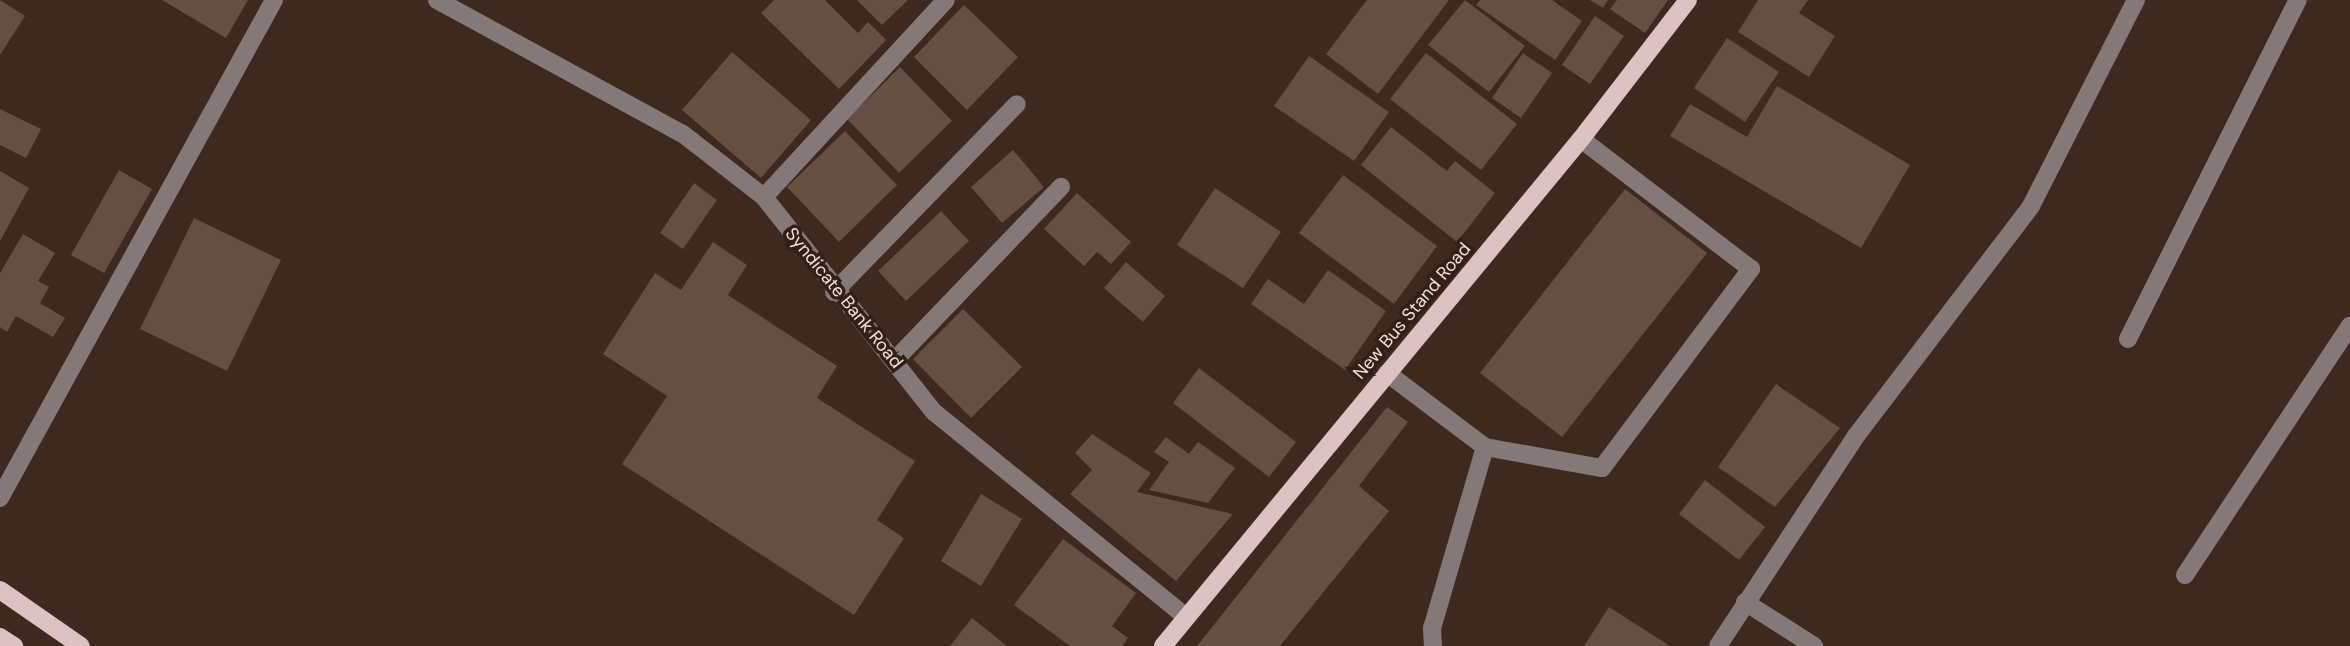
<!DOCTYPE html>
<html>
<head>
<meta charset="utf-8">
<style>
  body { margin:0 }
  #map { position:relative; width:2350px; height:646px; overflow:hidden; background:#3e291e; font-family:"DM Sans",sans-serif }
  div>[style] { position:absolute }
  .building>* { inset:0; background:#654e42 }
  .minor>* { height:18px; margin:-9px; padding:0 9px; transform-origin:9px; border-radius:9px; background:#857879 }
  .major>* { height:18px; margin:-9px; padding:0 9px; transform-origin:9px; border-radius:9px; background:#ddc2c3 }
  span { translate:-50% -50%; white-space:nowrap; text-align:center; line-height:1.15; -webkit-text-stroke:7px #331f15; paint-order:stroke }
  .street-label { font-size:18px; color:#efe1da }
</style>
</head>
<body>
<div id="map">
  <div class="building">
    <div style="clip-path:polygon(0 0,25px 16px,0 55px)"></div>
    <div style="clip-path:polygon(162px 0,248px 0,226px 38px)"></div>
    <div style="clip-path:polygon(774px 0,825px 0,858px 33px,868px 22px,886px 40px,839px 89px,761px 13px)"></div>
    <div style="clip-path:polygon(857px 0,908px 0,882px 25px)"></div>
    <div style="clip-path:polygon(1367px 0,1449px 0,1378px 94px,1326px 54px)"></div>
    <div style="clip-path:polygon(1465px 0,1525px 46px,1489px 92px,1428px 45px)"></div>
    <div style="clip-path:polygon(1480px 0,1552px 0,1582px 21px,1555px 60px,1476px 5px)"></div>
    <div style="clip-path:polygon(1590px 0,1608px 0,1603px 8px)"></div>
    <div style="clip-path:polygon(1617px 0,1668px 0,1645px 33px,1610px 9px)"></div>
    <div style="clip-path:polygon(1758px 0,1808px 0,1799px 13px,1835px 36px,1809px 77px,1738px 32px)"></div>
    <div style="clip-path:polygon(964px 5px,1018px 57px,967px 110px,914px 57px)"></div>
    <div style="clip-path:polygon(1595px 16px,1624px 36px,1590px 84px,1562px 65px)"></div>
    <div style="clip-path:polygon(1727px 38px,1779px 72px,1745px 122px,1694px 88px)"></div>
    <div style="clip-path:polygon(732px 52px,811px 120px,761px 178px,682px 110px)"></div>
    <div style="clip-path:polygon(1426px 53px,1517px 124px,1481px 170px,1390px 99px)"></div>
    <div style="clip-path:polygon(1523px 53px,1552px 73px,1521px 118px,1492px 98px)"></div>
    <div style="clip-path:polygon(1309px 56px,1389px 112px,1354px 161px,1274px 106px)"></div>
    <div style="clip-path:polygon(900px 67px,952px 121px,899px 173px,847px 119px)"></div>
    <div style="clip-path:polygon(1777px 86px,1910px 165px,1861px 248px,1670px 136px,1690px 104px,1747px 137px)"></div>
    <div style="clip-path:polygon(0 109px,41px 129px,26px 158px,0 145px)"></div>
    <div style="clip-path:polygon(1391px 127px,1447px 171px,1455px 161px,1495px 193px,1457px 242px,1361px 165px)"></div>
    <div style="clip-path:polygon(845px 131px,897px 185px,839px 242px,787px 187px)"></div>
    <div style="clip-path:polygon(1013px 150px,1044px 187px,1002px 223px,971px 187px)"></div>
    <div style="clip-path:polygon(119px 170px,152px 189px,104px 273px,71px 255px)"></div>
    <div style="clip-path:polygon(0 171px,29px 188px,0 241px)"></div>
    <div style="clip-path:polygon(1343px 175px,1437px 246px,1394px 304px,1299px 233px)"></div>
    <div style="clip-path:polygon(694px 183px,717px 200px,683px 249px,660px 233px)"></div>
    <div style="clip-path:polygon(1215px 188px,1281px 232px,1243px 288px,1177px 245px)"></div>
    <div style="clip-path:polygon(1625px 189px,1707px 253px,1562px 437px,1480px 373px)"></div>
    <div style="clip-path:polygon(1077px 193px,1131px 242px,1111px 264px,1097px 252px,1084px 266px,1044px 229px)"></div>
    <div style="clip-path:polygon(941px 211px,969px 241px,906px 301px,878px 271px)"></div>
    <div style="clip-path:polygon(194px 218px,281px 260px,227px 371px,140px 329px)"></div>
    <div style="clip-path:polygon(23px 234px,55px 253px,38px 281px,49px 287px,40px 303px,65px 318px,53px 337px,16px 316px,7px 332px,0 327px,0 273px)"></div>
    <div style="clip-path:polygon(713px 242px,747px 265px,728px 295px,837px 366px,817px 398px,915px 461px,877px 520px,904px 538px,854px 615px,622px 464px,667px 396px,603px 354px,655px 273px,681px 290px)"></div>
    <div style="clip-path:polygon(1126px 262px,1165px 296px,1143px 322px,1104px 288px)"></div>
    <div style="clip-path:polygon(1328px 270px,1386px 311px,1345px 370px,1251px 304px,1268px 279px,1304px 304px)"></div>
    <div style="clip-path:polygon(963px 309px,1022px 367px,971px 418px,913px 359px)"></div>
    <div style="clip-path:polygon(1199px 368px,1296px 442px,1269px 477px,1173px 403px)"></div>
    <div style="clip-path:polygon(1776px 384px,1840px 428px,1775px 507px,1718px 467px)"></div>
    <div style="clip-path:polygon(1387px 407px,1408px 422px,1359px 486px,1389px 511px,1280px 646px,1197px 646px)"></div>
    <div style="clip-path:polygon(1092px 434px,1151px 473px,1137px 492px,1233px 514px,1176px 581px,1070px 494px,1092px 470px,1075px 453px)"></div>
    <div style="clip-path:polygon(1166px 437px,1189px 454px,1198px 442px,1235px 468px,1208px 503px,1149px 490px,1169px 462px,1154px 452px)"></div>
    <div style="clip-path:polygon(1705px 480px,1765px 527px,1739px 560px,1679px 514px)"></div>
    <div style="clip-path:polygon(981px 494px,1022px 519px,981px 586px,941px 561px)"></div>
    <div style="clip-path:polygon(1063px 539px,1136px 593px,1112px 626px,1128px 638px,1122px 646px,1070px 646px,1014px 605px)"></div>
    <div style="clip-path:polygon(1609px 607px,1670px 646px,1584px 646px)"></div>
    <div style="clip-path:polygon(972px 618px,1007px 646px,950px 646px)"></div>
  </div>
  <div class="minor">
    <div style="left:437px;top:0;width:280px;rotate:28.6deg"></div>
    <div style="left:683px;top:134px;width:103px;rotate:37.9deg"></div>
    <div style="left:764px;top:197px;width:274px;rotate:51.7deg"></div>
    <div style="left:934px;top:412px;width:325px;rotate:39.1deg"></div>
    <div style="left:764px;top:197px;width:268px;rotate:-47.3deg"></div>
    <div style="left:834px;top:292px;width:262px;rotate:-45.8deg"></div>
    <div style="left:2128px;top:339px;width:379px;rotate:-63.4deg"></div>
    <div style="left:895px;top:360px;width:240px;rotate:-46.2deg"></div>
    <div style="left:1387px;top:373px;width:123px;rotate:37.1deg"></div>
    <div style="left:1485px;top:447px;width:189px;rotate:106.3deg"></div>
    <div style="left:1432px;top:628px;width:18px;rotate:87deg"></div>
    <div style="left:1485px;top:447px;width:119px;rotate:10.2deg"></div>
    <div style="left:1602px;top:468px;width:249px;rotate:-53.2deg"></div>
    <div style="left:1751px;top:269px;width:214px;rotate:-142.6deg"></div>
    <div style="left:0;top:498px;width:568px;rotate:-61.18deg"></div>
    <div style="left:2185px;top:575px;width:299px;rotate:-56.5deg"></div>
    <div style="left:1745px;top:602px;width:82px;rotate:32.5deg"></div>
    <div style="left:1718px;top:646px;width:251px;rotate:-56.7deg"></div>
    <div style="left:1856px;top:436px;width:289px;rotate:-52.7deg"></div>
    <div style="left:2031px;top:206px;width:231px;rotate:-63deg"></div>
  </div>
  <div class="major">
    <div style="left:0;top:590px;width:98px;rotate:34.7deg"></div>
    <div style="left:0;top:637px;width:17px;rotate:33deg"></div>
    <div style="left:1163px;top:646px;width:657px;rotate:-50.5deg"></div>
    <div style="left:1581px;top:139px;width:175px;rotate:-52.4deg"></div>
  </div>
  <div class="street-label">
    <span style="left:844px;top:298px;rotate:51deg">Syndicate Bank Road</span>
    <span style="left:1412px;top:311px;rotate:-50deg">New Bus Stand Road</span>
  </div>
</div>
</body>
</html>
